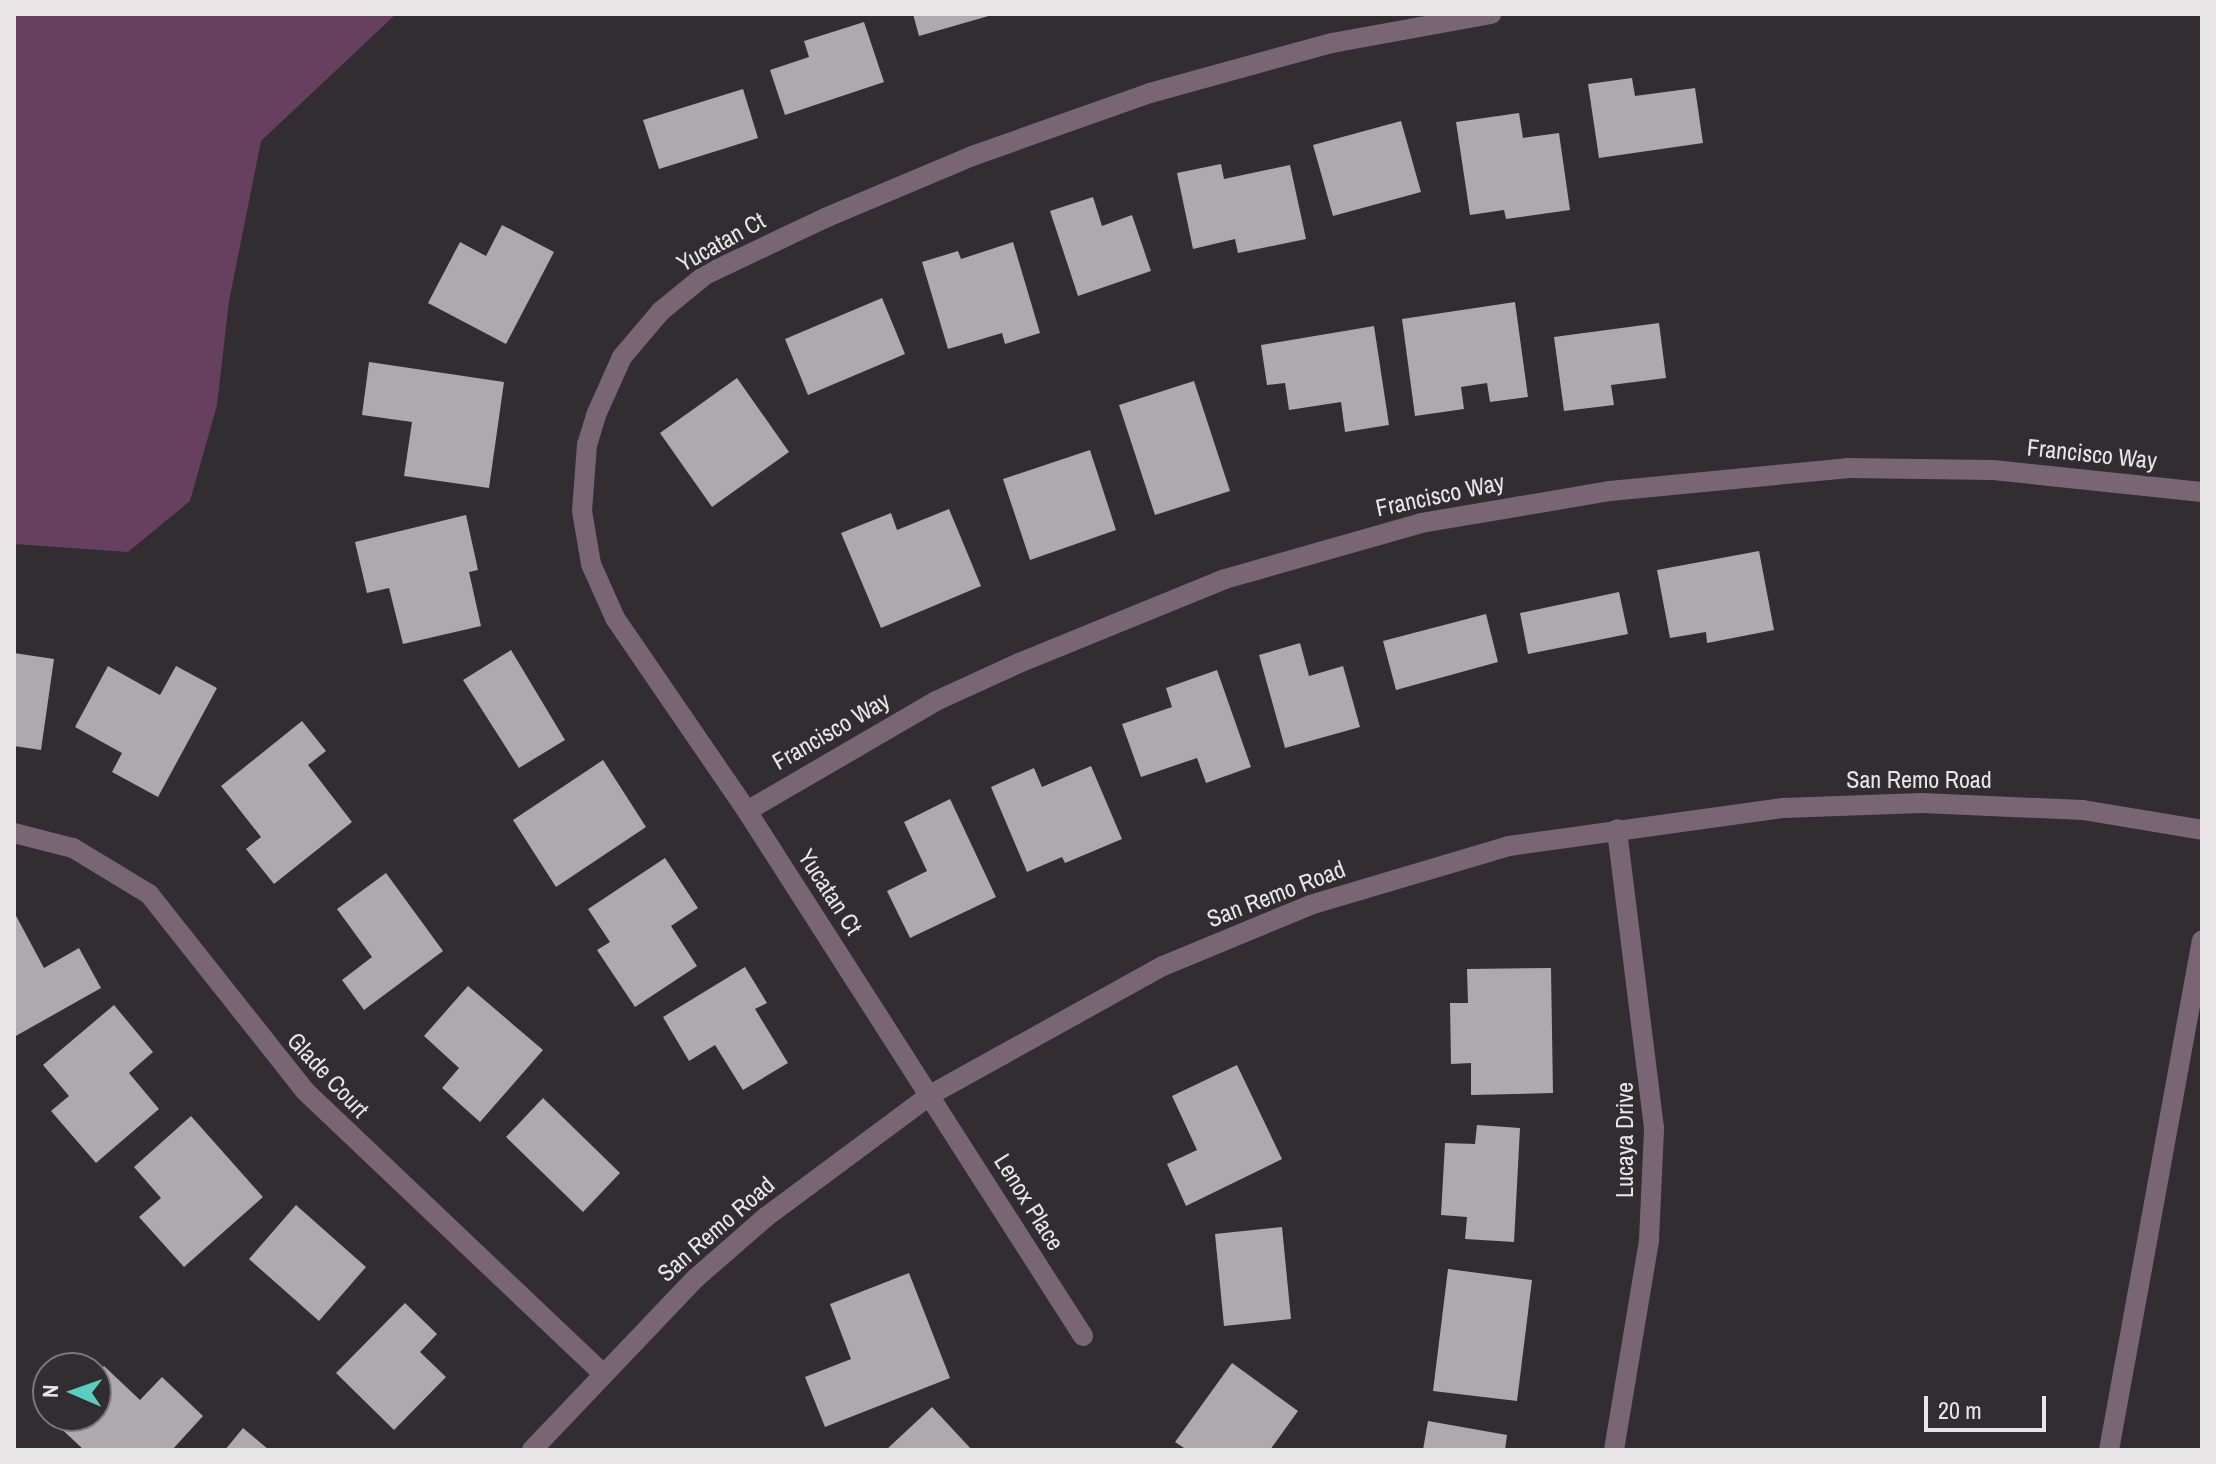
<!DOCTYPE html>
<html>
<head>
<meta charset="utf-8">
<style>
  body { margin:0 }
  #map { position:relative; width:2216px; height:1464px; overflow:hidden; background:#312d30; font-family:"Archivo Narrow",sans-serif }
  div>[style] { position:absolute }
  .green>* { inset:0; background:#66405e }
  .building>* { inset:0; background:#aea9ad }
  .minor>* { height:20px; margin:-10px; padding:0 10px; transform-origin:10px; border-radius:10px; background:#796574 }
  span { translate:-50% -50%; white-space:nowrap; text-align:center; line-height:1.15; -webkit-text-stroke:8px #312d30; paint-order:stroke }
  .street-label { font-size:24px; color:#e9e6e8 }
  .frame { position:absolute; inset:0; border:16px solid #e9e6e8; pointer-events:none }
  .north { position:absolute; left:32px; top:1352px; width:80px; height:80px; box-sizing:border-box; background:#312d30; border:2px solid #7b777a; border-radius:50%; rotate:272deg; font-size:22px; font-weight:700; line-height:32px; text-align:center; color:#e9e6e8 }
  .north::after { content:''; display:block; margin:auto; width:28px; height:36px; background:#58cec0; clip-path:polygon(50% 0,100% 100%,50% 72%,0 100%) }
  .scale { position:absolute; left:1924px; top:1396px; width:122px; height:36px; box-sizing:border-box; border:4px solid #e9e6e8; border-top:0; padding-left:10px; font-size:24px; line-height:28px; white-space:nowrap; color:#e9e6e8; -webkit-text-stroke:6px #312d30; paint-order:stroke }
</style>
</head>
<body>
<div id="map">
  <div class="green">
    <div style="clip-path:polygon(14px 14px,396px 14px,261px 141px,229px 301px,217px 405px,190px 501px,128px 552px,14px 544px)"></div>
  </div>
  <div class="building">
    <div style="clip-path:polygon(913px 14px,992px 14px,992px 15px,919px 36px)"></div>
    <div style="clip-path:polygon(864px 22px,884px 82px,785px 115px,770px 70px,809px 57px,804px 41px)"></div>
    <div style="clip-path:polygon(1632px 78px,1635px 96px,1695px 88px,1703px 143px,1599px 158px,1588px 84px)"></div>
    <div style="clip-path:polygon(743px 89px,758px 138px,659px 169px,643px 120px)"></div>
    <div style="clip-path:polygon(1519px 113px,1523px 138px,1559px 133px,1570px 210px,1506px 219px,1504px 210px,1470px 215px,1456px 122px)"></div>
    <div style="clip-path:polygon(1401px 121px,1421px 192px,1333px 216px,1313px 145px)"></div>
    <div style="clip-path:polygon(1221px 164px,1224px 179px,1290px 165px,1306px 239px,1238px 253px,1235px 239px,1193px 249px,1177px 173px)"></div>
    <div style="clip-path:polygon(1093px 197px,1102px 226px,1132px 215px,1151px 271px,1078px 296px,1050px 211px)"></div>
    <div style="clip-path:polygon(502px 225px,554px 252px,506px 344px,428px 303px,460px 242px,486px 256px)"></div>
    <div style="clip-path:polygon(1013px 242px,1040px 333px,1005px 344px,1002px 333px,948px 349px,922px 262px,958px 251px,961px 259px)"></div>
    <div style="clip-path:polygon(882px 298px,905px 354px,808px 395px,785px 339px)"></div>
    <div style="clip-path:polygon(1515px 302px,1528px 397px,1490px 402px,1487px 383px,1461px 387px,1464px 409px,1415px 416px,1402px 319px)"></div>
    <div style="clip-path:polygon(1659px 323px,1666px 378px,1611px 385px,1614px 405px,1564px 411px,1554px 337px)"></div>
    <div style="clip-path:polygon(1374px 326px,1389px 425px,1345px 432px,1341px 402px,1289px 410px,1285px 383px,1267px 385px,1261px 345px)"></div>
    <div style="clip-path:polygon(369px 362px,504px 382px,489px 488px,404px 476px,412px 422px,362px 415px)"></div>
    <div style="clip-path:polygon(737px 378px,789px 452px,712px 507px,660px 433px)"></div>
    <div style="clip-path:polygon(1194px 381px,1230px 491px,1155px 515px,1119px 405px)"></div>
    <div style="clip-path:polygon(1090px 450px,1116px 530px,1030px 560px,1003px 479px)"></div>
    <div style="clip-path:polygon(949px 509px,981px 586px,881px 628px,841px 533px,891px 513px,897px 530px)"></div>
    <div style="clip-path:polygon(466px 515px,478px 570px,469px 572px,481px 626px,403px 644px,389px 588px,367px 593px,355px 542px)"></div>
    <div style="clip-path:polygon(1759px 551px,1774px 630px,1707px 643px,1706px 632px,1670px 638px,1657px 570px)"></div>
    <div style="clip-path:polygon(1619px 592px,1628px 634px,1528px 654px,1520px 613px)"></div>
    <div style="clip-path:polygon(1486px 614px,1498px 662px,1396px 690px,1383px 641px)"></div>
    <div style="clip-path:polygon(1300px 643px,1309px 676px,1343px 666px,1360px 727px,1285px 748px,1259px 655px)"></div>
    <div style="clip-path:polygon(511px 650px,565px 740px,519px 768px,463px 680px)"></div>
    <div style="clip-path:polygon(14px 653px,54px 659px,41px 750px,14px 746px)"></div>
    <div style="clip-path:polygon(108px 666px,160px 695px,176px 666px,217px 688px,158px 797px,112px 772px,122px 753px,75px 727px)"></div>
    <div style="clip-path:polygon(1217px 670px,1251px 767px,1206px 783px,1197px 758px,1141px 777px,1122px 724px,1172px 707px,1166px 688px)"></div>
    <div style="clip-path:polygon(302px 721px,326px 751px,308px 765px,352px 822px,274px 884px,246px 849px,261px 837px,221px 786px)"></div>
    <div style="clip-path:polygon(603px 760px,646px 827px,556px 887px,513px 820px)"></div>
    <div style="clip-path:polygon(1091px 766px,1122px 839px,1065px 863px,1062px 857px,1027px 872px,991px 787px,1034px 768px,1042px 787px)"></div>
    <div style="clip-path:polygon(950px 799px,996px 897px,910px 938px,887px 891px,927px 871px,904px 822px)"></div>
    <div style="clip-path:polygon(665px 858px,698px 908px,671px 926px,697px 966px,635px 1007px,597px 950px,610px 942px,588px 909px)"></div>
    <div style="clip-path:polygon(386px 873px,443px 951px,364px 1010px,342px 980px,372px 957px,337px 909px)"></div>
    <div style="clip-path:polygon(14px 912px,44px 968px,79px 948px,101px 988px,14px 1037px)"></div>
    <div style="clip-path:polygon(745px 967px,767px 1003px,755px 1009px,788px 1063px,743px 1090px,715px 1045px,689px 1061px,663px 1017px)"></div>
    <div style="clip-path:polygon(1551px 968px,1553px 1093px,1471px 1095px,1471px 1063px,1451px 1064px,1450px 1003px,1468px 1003px,1467px 969px)"></div>
    <div style="clip-path:polygon(468px 986px,543px 1050px,480px 1122px,442px 1088px,459px 1068px,424px 1036px)"></div>
    <div style="clip-path:polygon(114px 1005px,153px 1052px,129px 1073px,159px 1109px,96px 1163px,51px 1111px,69px 1096px,43px 1065px)"></div>
    <div style="clip-path:polygon(1237px 1065px,1282px 1159px,1186px 1206px,1167px 1164px,1197px 1150px,1172px 1096px)"></div>
    <div style="clip-path:polygon(543px 1098px,620px 1173px,583px 1212px,506px 1137px)"></div>
    <div style="clip-path:polygon(191px 1116px,263px 1197px,184px 1267px,139px 1217px,161px 1198px,134px 1167px)"></div>
    <div style="clip-path:polygon(1477px 1125px,1520px 1128px,1514px 1242px,1465px 1239px,1467px 1217px,1441px 1215px,1445px 1143px,1475px 1144px)"></div>
    <div style="clip-path:polygon(296px 1205px,366px 1267px,319px 1321px,249px 1259px)"></div>
    <div style="clip-path:polygon(1282px 1227px,1291px 1319px,1224px 1326px,1215px 1234px)"></div>
    <div style="clip-path:polygon(1448px 1269px,1532px 1280px,1517px 1401px,1433px 1391px)"></div>
    <div style="clip-path:polygon(909px 1273px,950px 1378px,825px 1427px,805px 1377px,851px 1359px,830px 1304px)"></div>
    <div style="clip-path:polygon(405px 1303px,437px 1334px,420px 1352px,446px 1377px,394px 1430px,336px 1373px)"></div>
    <div style="clip-path:polygon(1232px 1363px,1298px 1411px,1270px 1450px,1187px 1450px,1175px 1442px)"></div>
    <div style="clip-path:polygon(104px 1366px,140px 1400px,162px 1377px,203px 1416px,172px 1450px,84px 1450px,53px 1421px,57px 1416px,96px 1416px,96px 1374px)"></div>
    <div style="clip-path:polygon(932px 1407px,972px 1450px,886px 1450px)"></div>
    <div style="clip-path:polygon(1428px 1421px,1507px 1435px,1505px 1450px,1423px 1450px)"></div>
    <div style="clip-path:polygon(243px 1428px,269px 1450px,225px 1450px)"></div>
  </div>
  <div class="minor">
    <div style="left:747px;top:811px;width:219px;rotate:-30.2deg"></div>
    <div style="left:936px;top:701px;width:91px;rotate:-24.6deg"></div>
    <div style="left:1019px;top:663px;width:222px;rotate:-22.2deg"></div>
    <div style="left:1225px;top:579px;width:204px;rotate:-15.9deg"></div>
    <div style="left:1421px;top:523px;width:192px;rotate:-9.6deg"></div>
    <div style="left:1610px;top:491px;width:238px;rotate:-5.5deg"></div>
    <div style="left:1847px;top:468px;width:146px;rotate:0.8deg"></div>
    <div style="left:1993px;top:470px;width:210px;rotate:6deg"></div>
    <div style="left:14px;top:833px;width:61px;rotate:14.3deg"></div>
    <div style="left:73px;top:848px;width:89px;rotate:31.2deg"></div>
    <div style="left:149px;top:894px;width:251px;rotate:51.6deg"></div>
    <div style="left:305px;top:1091px;width:408px;rotate:43.5deg"></div>
    <div style="left:1083px;top:1336px;width:623px;rotate:-122.62deg"></div>
    <div style="left:747px;top:811px;width:234px;rotate:-124.4deg"></div>
    <div style="left:615px;top:618px;width:59px;rotate:-114deg"></div>
    <div style="left:591px;top:564px;width:54px;rotate:-99.6deg"></div>
    <div style="left:582px;top:511px;width:66px;rotate:-85.7deg"></div>
    <div style="left:587px;top:445px;width:31px;rotate:-73deg"></div>
    <div style="left:596px;top:415px;width:64px;rotate:-65.9deg"></div>
    <div style="left:622px;top:357px;width:60px;rotate:-49.7deg"></div>
    <div style="left:661px;top:311px;width:57px;rotate:-39.3deg"></div>
    <div style="left:705px;top:275px;width:133px;rotate:-25.4deg"></div>
    <div style="left:825px;top:218px;width:163px;rotate:-22.8deg"></div>
    <div style="left:975px;top:155px;width:186px;rotate:-19.5deg"></div>
    <div style="left:1150px;top:93px;width:189px;rotate:-15.4deg"></div>
    <div style="left:1332px;top:43px;width:162px;rotate:-10.3deg"></div>
    <div style="left:532px;top:1450px;width:238px;rotate:-46.4deg"></div>
    <div style="left:696px;top:1278px;width:93px;rotate:-41.1deg"></div>
    <div style="left:766px;top:1217px;width:204px;rotate:-36.6deg"></div>
    <div style="left:930px;top:1095px;width:266px;rotate:-29deg"></div>
    <div style="left:1163px;top:966px;width:159px;rotate:-22.5deg"></div>
    <div style="left:1310px;top:905px;width:208px;rotate:-16.5deg"></div>
    <div style="left:1509px;top:846px;width:277px;rotate:-7.9deg"></div>
    <div style="left:1783px;top:808px;width:139px;rotate:-2.1deg"></div>
    <div style="left:1922px;top:803px;width:161px;rotate:2.5deg"></div>
    <div style="left:2083px;top:810px;width:121px;rotate:9.5deg"></div>
    <div style="left:1614px;top:1450px;width:213px;rotate:-80.5deg"></div>
    <div style="left:1649px;top:1240px;width:112px;rotate:-87.4deg"></div>
    <div style="left:1654px;top:1128px;width:301px;rotate:-97.1deg"></div>
    <div style="left:2109px;top:1450px;width:518px;rotate:-79.67deg"></div>
  </div>
  <div class="street-label">
    <span style="left:721px;top:242px;rotate:-29deg">Yucatan Ct</span>
    <span style="left:2092px;top:454px;rotate:6deg">Francisco Way</span>
    <span style="left:1440px;top:495px;rotate:-12deg">Francisco Way</span>
    <span style="left:831px;top:731px;rotate:-30deg">Francisco Way</span>
    <span style="left:1919px;top:780px">San Remo Road</span>
    <span style="left:830px;top:892px;rotate:57deg">Yucatan Ct</span>
    <span style="left:1276px;top:894px;rotate:-21deg">San Remo Road</span>
    <span style="left:328px;top:1075px;rotate:47deg">Glade Court</span>
    <span style="left:1625px;top:1140px;rotate:-90deg">Lucaya Drive</span>
    <span style="left:1029px;top:1202px;rotate:58deg">Lenox Place</span>
    <span style="left:716px;top:1229px;rotate:-41deg">San Remo Road</span>
  </div>
  <div class="frame"></div>
  <div class="north">N</div>
  <div class="scale">20 m</div>
</div>
</body>
</html>
